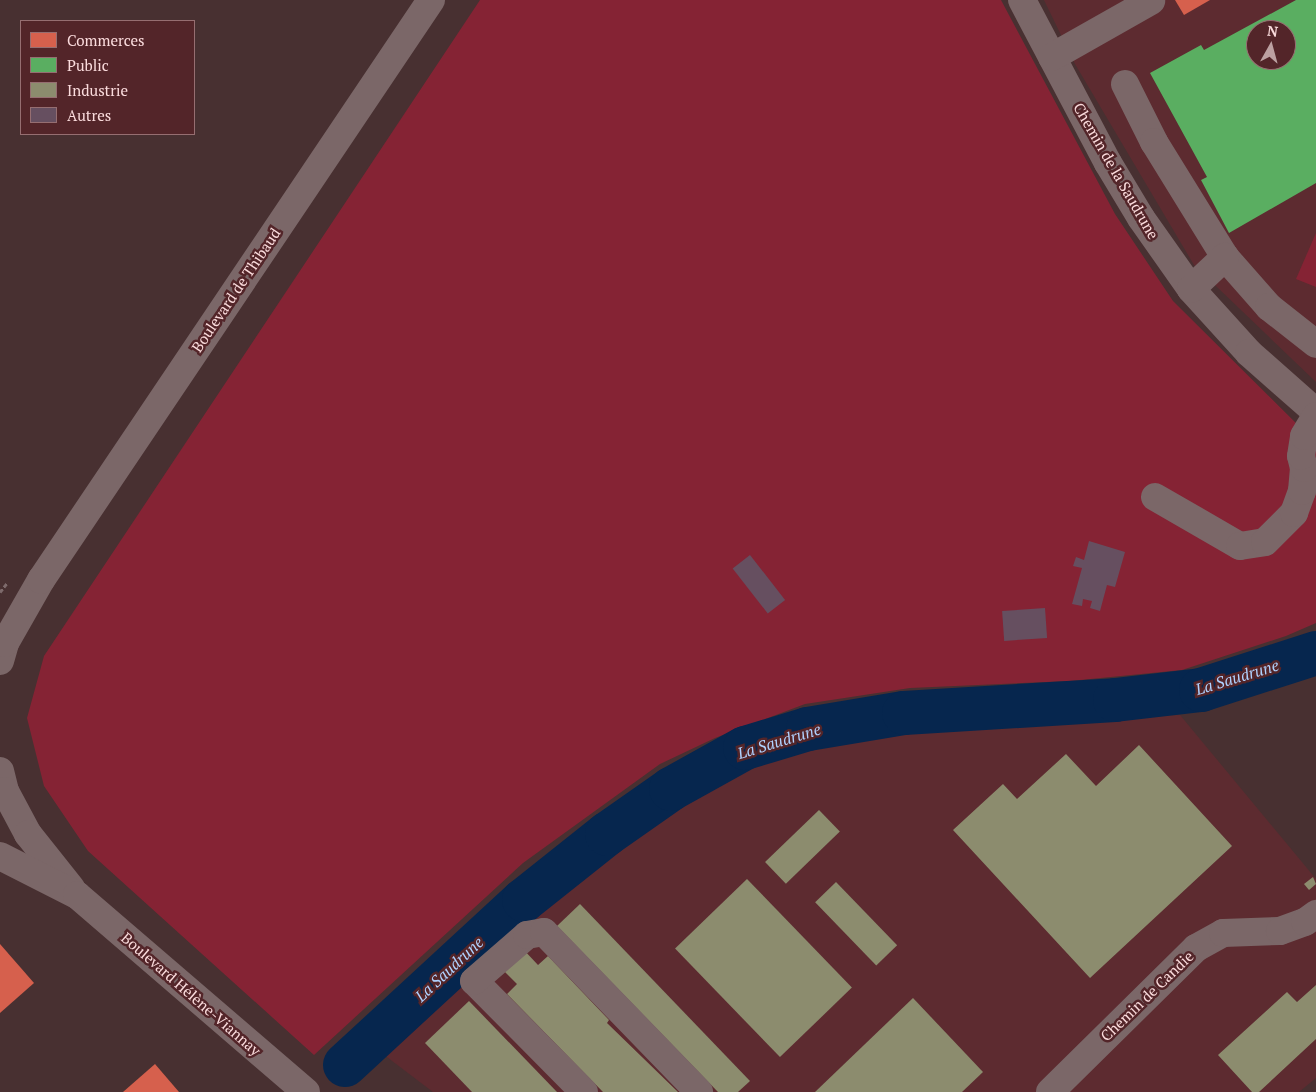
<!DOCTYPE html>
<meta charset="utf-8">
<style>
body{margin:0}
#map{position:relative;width:1316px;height:1092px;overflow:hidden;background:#483031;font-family:"PT Serif",serif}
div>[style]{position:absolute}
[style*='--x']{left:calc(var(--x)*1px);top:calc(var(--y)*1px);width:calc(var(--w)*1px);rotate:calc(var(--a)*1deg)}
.built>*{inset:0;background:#5d2b30}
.green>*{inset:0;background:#852334}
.shops>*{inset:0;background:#d6604d}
.public>*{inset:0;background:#5aae61}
.industry>*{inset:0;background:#8c8c6e;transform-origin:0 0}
.river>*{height:44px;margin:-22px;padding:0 22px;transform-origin:22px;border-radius:22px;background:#06264e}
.building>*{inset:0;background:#664f60;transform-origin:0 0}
.path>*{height:3px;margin-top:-1.5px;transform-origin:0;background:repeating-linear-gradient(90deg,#7d6a6b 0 4px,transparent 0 6.5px)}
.minor>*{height:28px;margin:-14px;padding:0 14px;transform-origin:14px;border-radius:14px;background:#7b6768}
span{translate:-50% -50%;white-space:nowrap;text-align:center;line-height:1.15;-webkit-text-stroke:5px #532529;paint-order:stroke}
.street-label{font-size:15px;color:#fbdcdd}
.water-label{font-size:16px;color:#b0d2ff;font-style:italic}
.legend{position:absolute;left:20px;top:20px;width:175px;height:115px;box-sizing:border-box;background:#532529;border:1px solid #966e71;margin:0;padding:6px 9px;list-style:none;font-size:15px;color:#fbdcdd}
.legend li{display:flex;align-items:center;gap:10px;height:25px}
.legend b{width:25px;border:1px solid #966e71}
.north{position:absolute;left:1246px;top:20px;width:50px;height:50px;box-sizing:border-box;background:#532529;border:1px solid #966e71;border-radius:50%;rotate:7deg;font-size:14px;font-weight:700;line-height:20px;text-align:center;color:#fbdcdd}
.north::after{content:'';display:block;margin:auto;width:18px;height:22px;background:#bca0a1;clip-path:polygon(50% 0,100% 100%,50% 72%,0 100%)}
</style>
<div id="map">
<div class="built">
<div style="clip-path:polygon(evenodd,1044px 0,1316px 0,1316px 382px,1194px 265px,1075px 64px,1044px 0,1256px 30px,1286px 30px,1286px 60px,1256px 60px,1256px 30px)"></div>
<div style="clip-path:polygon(1180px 715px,1316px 879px,1316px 1078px,1299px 1092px,433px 1092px,379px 1051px,540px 900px,686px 791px,762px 755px,878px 726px)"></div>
</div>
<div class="green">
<div style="clip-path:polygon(480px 0,1001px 0,1115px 214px,1173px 301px,1316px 443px,1316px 623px,1286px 636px,1182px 670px,1070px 681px,910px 688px,805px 704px,715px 738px,660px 764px,523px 863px,314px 1055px,88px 851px,44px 786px,27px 718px,44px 656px)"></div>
<div style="clip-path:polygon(1316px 233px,1316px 287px,1296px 279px)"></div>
</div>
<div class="shops">
<div style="clip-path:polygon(1175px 0,1210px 0,1184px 15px)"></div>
<div style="clip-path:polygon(0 944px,34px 983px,0 1013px)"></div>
<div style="clip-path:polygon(155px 1064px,179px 1092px,123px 1092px)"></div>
</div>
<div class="public">
<div style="clip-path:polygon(evenodd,1296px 0,1316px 0,1316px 183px,1229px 233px,1201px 180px,1207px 177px,1150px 73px,1201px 45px,1204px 50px,1296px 0,1256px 30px,1286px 30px,1286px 60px,1256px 60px,1256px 30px)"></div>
</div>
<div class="industry">
<div style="clip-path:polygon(1139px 745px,1232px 846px,1090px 978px,953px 830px,1003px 784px,1017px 799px,1066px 754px,1096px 786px)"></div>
<div style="left:819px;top:810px;width:30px;height:75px;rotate:46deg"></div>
<div style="clip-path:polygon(1313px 877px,1316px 884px,1309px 890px,1304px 884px)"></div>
<div style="left:747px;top:879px;width:151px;height:100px;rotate:46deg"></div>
<div style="left:836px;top:882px;width:88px;height:29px;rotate:46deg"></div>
<div style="clip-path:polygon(580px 904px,750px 1081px,738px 1092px,718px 1092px,557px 926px)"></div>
<div style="clip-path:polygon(522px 948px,538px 965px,548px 956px,609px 1020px,607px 1023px,678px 1092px,603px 1092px,507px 994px,517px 984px,500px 967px)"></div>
<div style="clip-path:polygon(1316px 985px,1316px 1039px,1259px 1092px,1252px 1092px,1218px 1055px,1287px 992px,1297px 1002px)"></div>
<div style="clip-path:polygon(913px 998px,983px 1072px,962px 1092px,815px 1092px)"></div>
<div style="clip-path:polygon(469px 1001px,557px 1092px,472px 1092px,425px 1043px)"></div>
</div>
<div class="river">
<div style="--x:345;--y:1065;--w:243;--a:-42.7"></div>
<div style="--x:524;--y:900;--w:106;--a:-38.5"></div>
<div style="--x:607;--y:834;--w:78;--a:-35.1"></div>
<div style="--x:671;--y:789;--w:85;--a:-29"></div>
<div style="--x:745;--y:748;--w:66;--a:-16.8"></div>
<div style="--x:808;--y:729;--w:97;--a:-9.5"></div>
<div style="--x:904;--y:713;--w:211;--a:-3.5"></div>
<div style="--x:1115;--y:700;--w:87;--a:-6.6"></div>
<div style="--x:1201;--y:690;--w:121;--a:-17.8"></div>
</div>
<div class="building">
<div style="clip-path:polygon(1089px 541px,1125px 552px,1115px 587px,1107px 585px,1100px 611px,1090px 608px,1092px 601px,1083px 599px,1082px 606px,1072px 604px,1082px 568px,1073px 566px,1076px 557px,1084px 560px)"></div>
<div style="left:750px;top:555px;width:57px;height:22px;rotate:52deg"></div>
<div style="left:1045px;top:608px;width:30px;height:43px;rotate:86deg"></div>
</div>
<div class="path">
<div style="--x:0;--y:592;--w:11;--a:-52"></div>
</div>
<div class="minor">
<div style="--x:1022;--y:0;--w:184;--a:62.2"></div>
<div style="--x:1108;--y:163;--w:64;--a:59"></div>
<div style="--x:1141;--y:218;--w:87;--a:54.8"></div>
<div style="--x:1191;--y:289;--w:86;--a:47.8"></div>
<div style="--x:1249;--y:353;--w:89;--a:41.4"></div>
<div style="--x:1052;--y:57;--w:114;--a:-29.5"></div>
<div style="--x:1125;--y:84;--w:65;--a:63.4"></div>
<div style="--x:1154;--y:142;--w:135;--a:58.3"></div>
<div style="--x:1225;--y:257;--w:67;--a:48.7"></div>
<div style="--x:1269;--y:307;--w:60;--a:38.2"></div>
<div style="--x:1191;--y:289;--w:47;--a:-43.3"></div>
<div style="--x:1155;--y:497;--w:98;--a:30"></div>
<div style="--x:1240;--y:546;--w:25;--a:-9"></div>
<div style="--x:1265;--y:542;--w:41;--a:-45"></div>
<div style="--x:1294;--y:513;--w:23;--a:-70"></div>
<div style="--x:1302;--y:491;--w:23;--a:-85"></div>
<div style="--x:1304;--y:468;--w:12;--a:-104"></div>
<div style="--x:1301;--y:456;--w:20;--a:-81"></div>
<div style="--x:1304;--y:436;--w:23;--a:-59"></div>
<div style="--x:0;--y:661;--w:19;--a:-74"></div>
<div style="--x:5;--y:643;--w:73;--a:-60.3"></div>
<div style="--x:41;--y:580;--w:699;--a:-56.08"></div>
<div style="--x:0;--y:771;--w:21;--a:76"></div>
<div style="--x:5;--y:791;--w:49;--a:61.9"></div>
<div style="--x:28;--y:834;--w:69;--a:51.5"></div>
<div style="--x:0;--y:856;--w:86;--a:26.9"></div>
<div style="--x:77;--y:895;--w:302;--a:40.7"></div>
<div style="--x:584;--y:1092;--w:156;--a:-134.7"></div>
<div style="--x:474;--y:981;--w:70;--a:-41"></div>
<div style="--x:527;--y:935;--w:17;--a:-10"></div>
<div style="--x:544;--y:932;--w:223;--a:45.9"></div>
<div style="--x:1050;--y:1092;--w:205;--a:-44.6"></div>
<div style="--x:1196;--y:948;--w:31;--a:-29"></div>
<div style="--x:1223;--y:933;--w:57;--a:-2"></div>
<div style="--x:1280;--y:931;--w:27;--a:-20"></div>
<div style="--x:1305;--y:922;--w:14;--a:-36"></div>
</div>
<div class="street-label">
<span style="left:1116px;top:171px;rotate:60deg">Chemin de la Saudrune</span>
<span style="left:236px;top:290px;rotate:-56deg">Boulevard de Thibaud</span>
<span style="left:191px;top:994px;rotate:41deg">Boulevard Hélène-Viannay</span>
<span style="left:1147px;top:996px;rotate:-44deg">Chemin de Candie</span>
</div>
<div class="water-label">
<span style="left:1237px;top:677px;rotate:-17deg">La Saudrune</span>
<span style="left:779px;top:741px;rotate:-17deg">La Saudrune</span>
<span style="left:449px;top:969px;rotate:-43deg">La Saudrune</span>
</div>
<ul class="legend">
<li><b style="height:14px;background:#d6604d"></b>Commerces</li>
<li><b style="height:14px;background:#5aae61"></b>Public</li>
<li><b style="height:14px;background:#8c8c6e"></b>Industrie</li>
<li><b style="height:14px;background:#664f60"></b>Autres</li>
</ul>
<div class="north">N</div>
</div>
